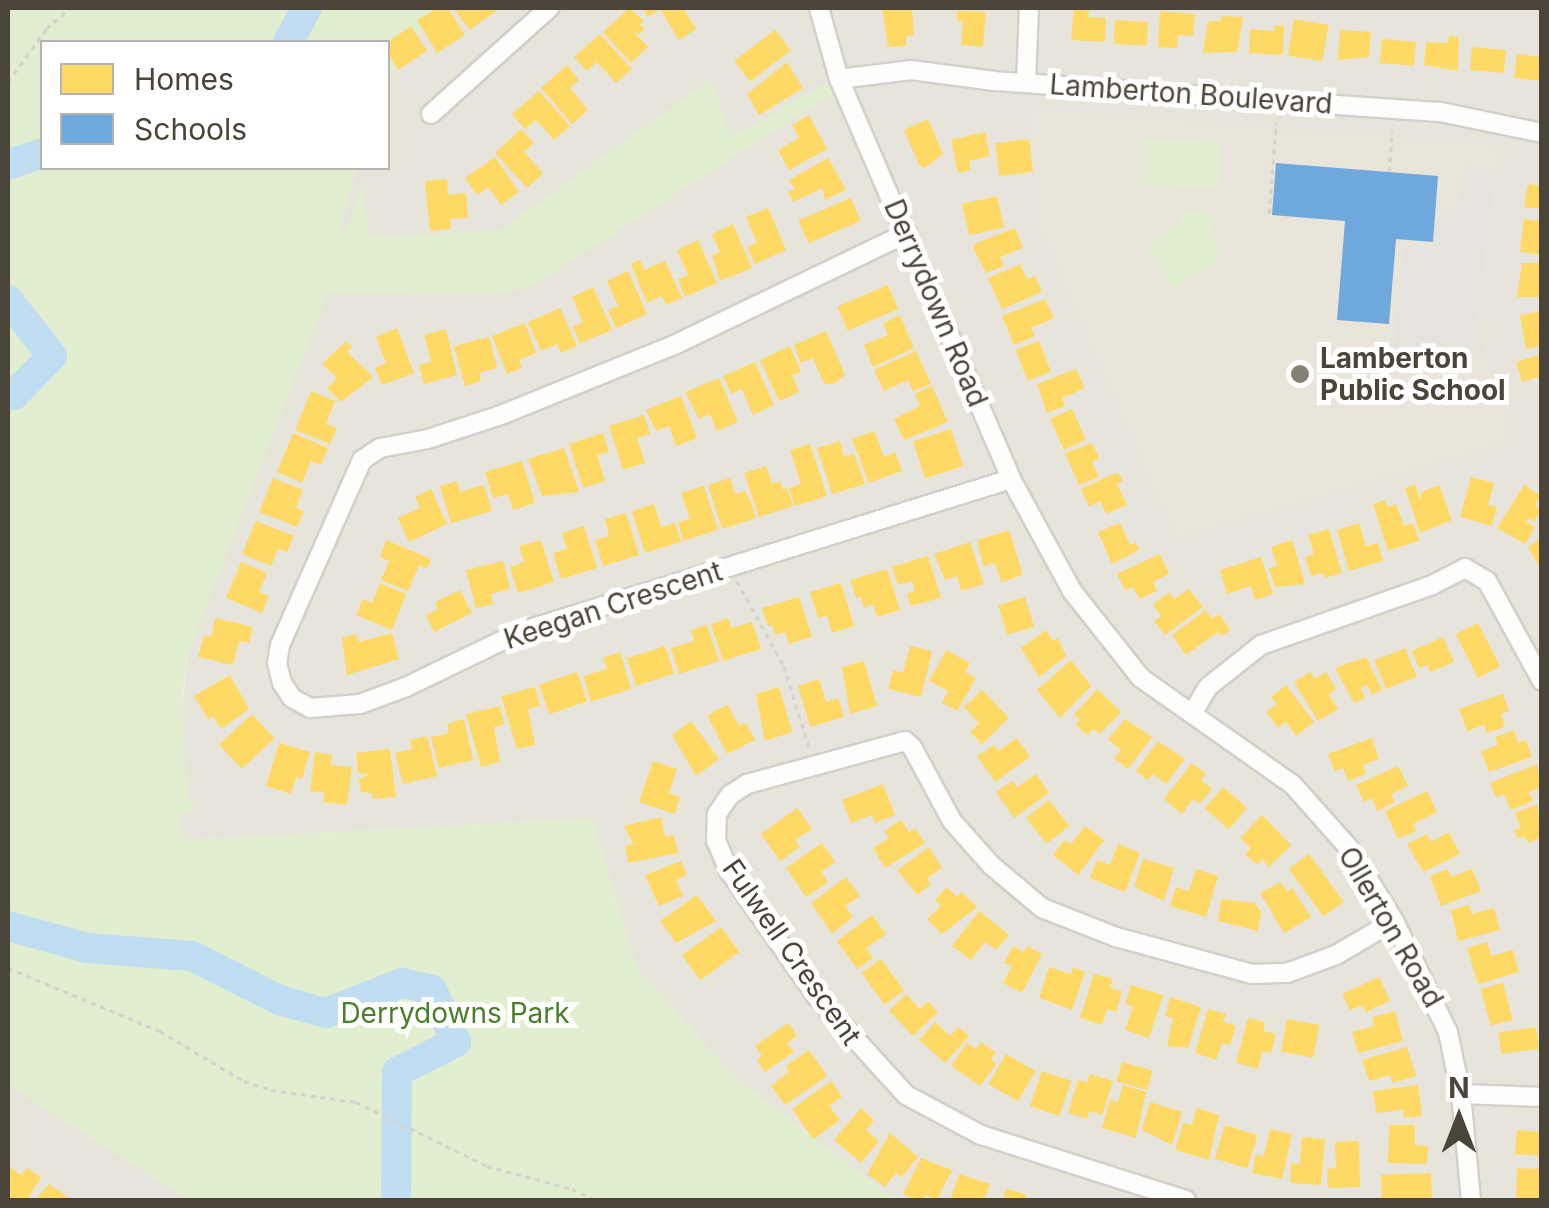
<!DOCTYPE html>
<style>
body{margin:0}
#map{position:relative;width:1549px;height:1208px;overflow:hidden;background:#f4f2ee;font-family:Inter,sans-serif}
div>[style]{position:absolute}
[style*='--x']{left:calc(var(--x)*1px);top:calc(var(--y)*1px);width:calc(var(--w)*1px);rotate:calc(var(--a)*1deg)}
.residential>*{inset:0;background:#e7e4dc}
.education>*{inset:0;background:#eae5da}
.green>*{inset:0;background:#e1eecf;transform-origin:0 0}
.parking>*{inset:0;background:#e6e3df}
.homes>*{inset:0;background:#ffd966;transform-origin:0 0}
.schools>*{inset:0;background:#6fa8dc}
.river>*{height:30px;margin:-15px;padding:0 15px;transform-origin:15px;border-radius:15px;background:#c0ddf1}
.path>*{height:2.5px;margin-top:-1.25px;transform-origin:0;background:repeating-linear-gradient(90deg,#d3d2cc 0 5px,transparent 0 10px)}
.roads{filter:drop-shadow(2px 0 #d2d0cb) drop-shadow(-2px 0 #d2d0cb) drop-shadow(0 2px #d2d0cb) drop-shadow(0 -2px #d2d0cb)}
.street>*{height:18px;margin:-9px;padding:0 9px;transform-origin:9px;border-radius:9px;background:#fdfdfc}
.dots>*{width:28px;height:28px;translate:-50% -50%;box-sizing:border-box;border:5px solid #fff;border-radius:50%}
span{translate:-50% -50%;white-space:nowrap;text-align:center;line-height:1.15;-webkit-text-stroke:10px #fff;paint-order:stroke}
.street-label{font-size:28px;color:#4b4439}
.poi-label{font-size:28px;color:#4b4439;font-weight:700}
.left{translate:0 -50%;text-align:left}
.park-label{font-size:28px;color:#4a7f2a}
.frame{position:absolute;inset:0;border:10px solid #4b4439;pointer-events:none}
.legend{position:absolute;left:40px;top:40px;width:350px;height:130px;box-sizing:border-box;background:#fff;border:2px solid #b7b4b0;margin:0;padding:12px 18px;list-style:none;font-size:30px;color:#4b4439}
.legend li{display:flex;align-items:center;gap:20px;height:50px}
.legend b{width:50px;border:2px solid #b7b4b0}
.north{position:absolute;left:1409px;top:1068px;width:100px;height:100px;-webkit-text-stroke:8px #fff;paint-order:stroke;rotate:0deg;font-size:28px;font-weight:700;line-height:40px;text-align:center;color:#4b4439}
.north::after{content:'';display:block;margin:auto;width:35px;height:45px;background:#4b4439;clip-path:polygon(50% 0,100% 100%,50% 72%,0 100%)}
</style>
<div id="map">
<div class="residential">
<div style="clip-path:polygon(435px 8px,1541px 8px,1541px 1200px,895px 1200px,735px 1077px,637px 968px,592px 818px,183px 840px,174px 780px,189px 644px,340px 231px,356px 168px,388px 168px,388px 78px)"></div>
<div style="clip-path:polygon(8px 1085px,190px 1200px,8px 1200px)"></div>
</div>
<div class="education">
<div style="clip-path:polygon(1032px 109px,1503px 146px,1483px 306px,1512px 441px,1175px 539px,1033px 214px)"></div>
</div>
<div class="green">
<div style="clip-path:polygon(8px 8px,435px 8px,388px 78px,388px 42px,42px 42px,42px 168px,356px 168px,340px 231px,346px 231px,364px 181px,368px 234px,380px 237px,501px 230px,708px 81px,712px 80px,731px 138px,831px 79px,835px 92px,531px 287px,490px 295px,328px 294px,187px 656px,182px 699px,188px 798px,198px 808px,179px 815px,184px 840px,592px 818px,637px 968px,735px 1077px,895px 1200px,190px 1200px,8px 1085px)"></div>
<div style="left:1144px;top:139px;width:76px;height:47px;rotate:2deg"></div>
<div style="clip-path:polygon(1207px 210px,1220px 258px,1174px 289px,1147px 249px,1181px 222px,1182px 212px)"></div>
</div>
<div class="parking">
<div style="clip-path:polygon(1465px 166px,1496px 172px,1477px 314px,1485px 355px,1444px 370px,1392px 366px,1404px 248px,1432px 250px,1437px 217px,1460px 205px)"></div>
</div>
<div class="homes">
<div style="clip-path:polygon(438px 8px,448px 8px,465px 35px,437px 53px,417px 20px)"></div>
<div style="clip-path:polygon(453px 8px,493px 8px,496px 11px,470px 30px)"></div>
<div style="clip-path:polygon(629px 8px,644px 21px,640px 24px,645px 29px,639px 34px,633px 31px,648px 47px,631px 63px,603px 32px)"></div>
<div style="clip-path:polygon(642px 8px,683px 8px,696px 29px,679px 40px,660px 9px,648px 17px)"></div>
<div style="clip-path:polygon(882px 8px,912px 8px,914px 35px,906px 36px,906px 46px,888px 47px)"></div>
<div style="clip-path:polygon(1074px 8px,1089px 8px,1088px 17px,1106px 18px,1105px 42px,1071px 40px)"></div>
<div style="clip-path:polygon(957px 11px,986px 12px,983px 47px,961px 45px,963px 21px,957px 21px)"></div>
<div style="clip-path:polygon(1160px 11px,1195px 14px,1193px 36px,1178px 35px,1177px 48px,1158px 47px)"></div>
<div style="clip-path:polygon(1221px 16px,1243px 17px,1237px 52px,1203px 53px,1208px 21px,1221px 21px)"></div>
<div style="left:1294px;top:19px;width:35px;height:37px;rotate:10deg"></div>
<div style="left:1115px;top:20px;width:33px;height:24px;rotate:3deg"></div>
<div style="clip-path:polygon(1275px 25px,1284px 26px,1283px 55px,1249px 53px,1250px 29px,1274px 31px)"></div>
<div style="clip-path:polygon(411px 26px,427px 51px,398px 70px,388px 53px,388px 42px)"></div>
<div style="left:775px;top:30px;width:26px;height:51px;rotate:53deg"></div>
<div style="clip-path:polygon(1340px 30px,1371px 32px,1369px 57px,1338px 60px)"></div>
<div style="clip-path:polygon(600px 34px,632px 69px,616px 83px,597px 62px,587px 71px,574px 57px)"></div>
<div style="clip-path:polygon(1449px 36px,1459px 37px,1458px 71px,1424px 65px,1426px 42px,1448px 43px)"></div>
<div style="left:1382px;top:39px;width:34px;height:24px;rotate:5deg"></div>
<div style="left:1472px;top:47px;width:34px;height:23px;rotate:5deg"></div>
<div style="left:1517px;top:54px;width:25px;height:24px;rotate:7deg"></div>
<div style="clip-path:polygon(787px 62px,803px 88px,759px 115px,747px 94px)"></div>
<div style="clip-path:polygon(567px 65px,579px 80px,570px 88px,588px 110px,572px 124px,541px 88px)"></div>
<div style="clip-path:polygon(539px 91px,570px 126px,554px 140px,536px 120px,525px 129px,512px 114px)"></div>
<div style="clip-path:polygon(809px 115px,827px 149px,789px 170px,778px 150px,799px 138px,792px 125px)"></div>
<div style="clip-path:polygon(928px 119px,943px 154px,925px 168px,919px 165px,904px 130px)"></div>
<div style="clip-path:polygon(521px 129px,534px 143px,524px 152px,543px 173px,527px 188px,495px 153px)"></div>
<div style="clip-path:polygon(985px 132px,990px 156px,969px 161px,971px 170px,958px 173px,951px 140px)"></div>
<div style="left:1029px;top:139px;width:33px;height:34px;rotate:83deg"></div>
<div style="clip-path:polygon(495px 157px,519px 192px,501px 205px,488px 187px,477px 195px,465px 178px)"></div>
<div style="clip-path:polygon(828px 158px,846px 190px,825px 200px,822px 188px,793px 202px,788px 192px,795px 189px,789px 180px)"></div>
<div style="clip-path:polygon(447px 179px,448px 195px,466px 193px,468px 218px,450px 219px,451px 229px,430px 231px,425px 181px)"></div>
<div style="clip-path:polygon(1528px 184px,1542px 186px,1542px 209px,1524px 207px)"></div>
<div style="left:997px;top:196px;width:32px;height:36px;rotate:77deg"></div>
<div style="left:851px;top:198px;width:25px;height:57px;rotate:67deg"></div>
<div style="clip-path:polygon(768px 208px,786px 250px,755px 264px,747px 247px,757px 243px,746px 217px)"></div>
<div style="clip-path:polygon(1524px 219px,1542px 221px,1542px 255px,1520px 252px)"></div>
<div style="clip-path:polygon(733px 224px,752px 268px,720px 281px,712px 255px,720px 252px,712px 234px)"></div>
<div style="clip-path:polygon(1015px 228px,1023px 248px,1000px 257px,1004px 266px,986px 273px,973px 248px,976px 243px)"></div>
<div style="clip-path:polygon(698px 240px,717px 283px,685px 297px,678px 279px,688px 275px,677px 250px)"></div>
<div style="clip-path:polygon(640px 260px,644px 270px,665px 261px,682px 298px,666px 305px,662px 296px,647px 303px,631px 264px)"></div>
<div style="clip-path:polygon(1522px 263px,1542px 263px,1542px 297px,1517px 297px)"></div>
<div style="clip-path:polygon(1020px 264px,1027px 279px,1035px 276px,1042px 292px,1002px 309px,988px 278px)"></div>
<div style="clip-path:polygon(628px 271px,647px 314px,616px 328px,608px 310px,618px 306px,607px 281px)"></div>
<div style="left:888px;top:285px;width:26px;height:55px;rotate:67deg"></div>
<div style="clip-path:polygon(593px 287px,612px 330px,580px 343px,573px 327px,583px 322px,572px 297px)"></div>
<div style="clip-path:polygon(1045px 299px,1054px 318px,1031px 328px,1035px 336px,1014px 345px,1002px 316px)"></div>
<div style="clip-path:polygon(560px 308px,577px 346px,561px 353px,557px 344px,541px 351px,528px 322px)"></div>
<div style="clip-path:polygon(1542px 311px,1542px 346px,1526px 349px,1520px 315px)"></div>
<div style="clip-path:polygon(900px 315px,914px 348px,873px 367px,864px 345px,888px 335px,883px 323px)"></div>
<div style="clip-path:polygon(525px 323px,536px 353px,519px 360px,522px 368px,507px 374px,492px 336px)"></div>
<div style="clip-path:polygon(397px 328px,414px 373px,382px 385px,375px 368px,386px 363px,376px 337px)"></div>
<div style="clip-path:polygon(446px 329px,457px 375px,424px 384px,419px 365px,431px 362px,424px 335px)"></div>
<div style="clip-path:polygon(826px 331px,845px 375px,833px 384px,824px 384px,813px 358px,801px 363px,794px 345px)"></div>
<div style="clip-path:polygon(489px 337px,497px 368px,479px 373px,481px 381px,465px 386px,454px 346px)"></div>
<div style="clip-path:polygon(346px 341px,352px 347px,347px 352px,373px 377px,341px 402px,327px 388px,337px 378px,322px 364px)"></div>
<div style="left:1039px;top:341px;width:33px;height:25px;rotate:69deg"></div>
<div style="clip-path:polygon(790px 346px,801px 372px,792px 375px,799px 392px,779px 401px,760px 360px)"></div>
<div style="clip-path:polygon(916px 351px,931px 384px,913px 391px,908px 380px,884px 391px,874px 370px)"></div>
<div style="clip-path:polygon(1542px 354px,1542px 384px,1538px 377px,1522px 382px,1516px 362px)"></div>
<div style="clip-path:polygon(755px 362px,774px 405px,753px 415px,742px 389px,731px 394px,723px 376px)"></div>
<div style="clip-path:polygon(1076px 369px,1085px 388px,1062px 398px,1065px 406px,1047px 413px,1037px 384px)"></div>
<div style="clip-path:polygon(719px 378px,738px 422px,717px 431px,710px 414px,699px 419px,685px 392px)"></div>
<div style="clip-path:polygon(932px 386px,948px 422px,904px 440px,894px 419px,920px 406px,915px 394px)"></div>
<div style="clip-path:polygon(311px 391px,335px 401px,326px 424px,337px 428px,330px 444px,295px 430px)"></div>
<div style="clip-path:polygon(681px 396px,697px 438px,676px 446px,669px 426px,656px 431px,646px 410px)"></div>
<div style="left:1072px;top:409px;width:34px;height:24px;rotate:66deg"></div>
<div style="clip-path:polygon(644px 415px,650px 434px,637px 438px,645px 463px,623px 470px,609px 426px)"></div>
<div style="left:951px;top:429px;width:39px;height:40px;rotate:72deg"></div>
<div style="clip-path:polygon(874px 431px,884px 457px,895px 452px,902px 471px,869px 483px,852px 439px)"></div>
<div style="clip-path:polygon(293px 433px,328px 448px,321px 465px,311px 461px,302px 483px,277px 472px)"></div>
<div style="clip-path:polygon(603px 433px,609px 452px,597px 455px,605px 481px,583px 488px,569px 444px)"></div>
<div style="clip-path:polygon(840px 441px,844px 457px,854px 454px,865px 484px,832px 494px,817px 448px)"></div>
<div style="clip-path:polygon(1092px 443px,1099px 458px,1092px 462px,1099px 477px,1079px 485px,1065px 453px)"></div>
<div style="clip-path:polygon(810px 444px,827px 496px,795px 506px,789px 488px,801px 484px,790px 450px)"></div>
<div style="clip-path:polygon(564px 448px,579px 492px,542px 496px,528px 459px)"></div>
<div style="clip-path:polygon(522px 461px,535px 503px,513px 510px,508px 494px,493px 498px,485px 472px)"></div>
<div style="clip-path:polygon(766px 466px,772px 484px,780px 481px,783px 490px,787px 488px,793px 506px,759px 517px,744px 473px)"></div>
<div style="clip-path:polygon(1113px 474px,1118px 473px,1123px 481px,1117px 484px,1127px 505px,1106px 514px,1100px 501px,1089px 507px,1081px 489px)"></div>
<div style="clip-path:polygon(1471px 477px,1494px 483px,1488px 505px,1497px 507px,1492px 526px,1460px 517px)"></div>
<div style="clip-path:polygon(273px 478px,303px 490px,296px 508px,304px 511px,297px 527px,259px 512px)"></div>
<div style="clip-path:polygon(730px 478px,735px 494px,745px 491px,750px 500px,756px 518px,722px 529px,708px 485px)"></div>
<div style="clip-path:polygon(457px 481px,460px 492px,484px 485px,492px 511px,451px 523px,440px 486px)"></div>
<div style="clip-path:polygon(1415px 484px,1420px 500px,1421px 492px,1439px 485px,1452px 520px,1420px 533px,1405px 488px)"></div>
<div style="clip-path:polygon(1524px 485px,1540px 495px,1536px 506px,1541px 509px,1534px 522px,1529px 518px,1526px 522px,1535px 527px,1525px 544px,1497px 528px)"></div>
<div style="clip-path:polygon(704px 486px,718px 530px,683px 541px,678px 522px,690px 519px,681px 493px)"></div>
<div style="clip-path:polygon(431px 489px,447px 524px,409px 542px,398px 518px,420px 508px,415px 497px)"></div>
<div style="clip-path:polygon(1385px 500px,1388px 507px,1396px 504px,1404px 526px,1413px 523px,1419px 541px,1388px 551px,1373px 504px)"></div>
<div style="clip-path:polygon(654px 504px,661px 527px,675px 523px,681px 542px,645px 553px,632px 511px)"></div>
<div style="clip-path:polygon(626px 513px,639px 555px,603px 566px,595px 540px,609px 536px,605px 519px)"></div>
<div style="clip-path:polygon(256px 521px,294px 536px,287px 552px,278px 549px,271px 566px,242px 554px)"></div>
<div style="clip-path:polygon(1120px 523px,1130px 545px,1136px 543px,1139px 550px,1112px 564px,1098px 532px)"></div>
<div style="clip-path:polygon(1359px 523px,1366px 546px,1378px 543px,1383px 561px,1349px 571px,1337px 530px)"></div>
<div style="clip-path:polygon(584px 526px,597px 568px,561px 579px,553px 553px,567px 549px,562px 533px)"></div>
<div style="clip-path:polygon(1329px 529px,1342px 573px,1325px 578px,1323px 573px,1311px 576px,1305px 557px,1314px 554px,1308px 535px)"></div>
<div style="clip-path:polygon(1009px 530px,1023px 575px,1001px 582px,995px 563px,983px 566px,977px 540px)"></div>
<div style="clip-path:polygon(1542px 537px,1542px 572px,1528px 547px)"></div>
<div style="clip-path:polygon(386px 540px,431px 559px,427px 569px,419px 565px,408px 591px,381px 580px,389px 561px,380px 557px)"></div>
<div style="clip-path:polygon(541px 540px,554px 582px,518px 593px,510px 567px,524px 562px,519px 546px)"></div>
<div style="clip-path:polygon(1292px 540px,1305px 584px,1275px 587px,1269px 568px,1277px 566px,1271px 547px)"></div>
<div style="clip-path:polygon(970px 542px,984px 584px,961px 591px,957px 576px,945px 580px,934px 554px)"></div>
<div style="clip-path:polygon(1160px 554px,1169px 574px,1153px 582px,1157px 591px,1139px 599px,1133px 587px,1125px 590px,1117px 574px)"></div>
<div style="clip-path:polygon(928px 556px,941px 598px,910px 606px,907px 594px,915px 591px,912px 581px,898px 585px,892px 567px)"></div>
<div style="clip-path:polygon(1261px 557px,1273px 594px,1255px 600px,1251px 586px,1227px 594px,1220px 570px)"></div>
<div style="clip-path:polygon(503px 561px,510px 589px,491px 594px,493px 604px,476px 608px,466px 570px)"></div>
<div style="clip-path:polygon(241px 562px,267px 573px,259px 592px,269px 596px,262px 613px,226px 598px)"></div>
<div style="clip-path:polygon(887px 569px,900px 610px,877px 617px,873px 604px,864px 608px,861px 597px,856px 598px,850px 580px)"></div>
<div style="clip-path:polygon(380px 583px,406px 594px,392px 630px,356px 615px,363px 599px,372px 603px)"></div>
<div style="clip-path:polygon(841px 583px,854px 626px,832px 633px,827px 616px,818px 618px,810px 592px)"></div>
<div style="clip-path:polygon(1189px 589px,1203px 607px,1165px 635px,1154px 621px,1161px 616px,1153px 605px,1169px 592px,1174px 599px)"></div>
<div style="clip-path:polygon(460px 590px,472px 613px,434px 632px,426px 615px,438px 609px,435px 602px)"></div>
<div style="clip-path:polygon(799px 597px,812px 637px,789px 644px,785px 632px,775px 635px,772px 625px,768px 626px,762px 608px)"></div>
<div style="left:1025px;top:597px;width:31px;height:28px;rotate:73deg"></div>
<div style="clip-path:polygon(1206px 610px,1212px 619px,1219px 614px,1230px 630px,1222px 636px,1218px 632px,1186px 655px,1172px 635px)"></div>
<div style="clip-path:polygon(215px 618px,253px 627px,249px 643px,239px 641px,233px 665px,198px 657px,204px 635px,211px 637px)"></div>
<div style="clip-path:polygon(728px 618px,731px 628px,752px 622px,761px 649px,723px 661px,711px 624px)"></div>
<div style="left:1478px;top:623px;width:49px;height:25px;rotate:63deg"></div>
<div style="clip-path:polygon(707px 625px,719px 661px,679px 674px,671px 648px,694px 641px,691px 630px)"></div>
<div style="clip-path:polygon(1046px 630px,1053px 641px,1058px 638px,1066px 656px,1039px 677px,1021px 648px)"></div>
<div style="clip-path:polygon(392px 633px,399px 659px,347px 675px,342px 638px,356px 634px,359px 642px)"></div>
<div style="clip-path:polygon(1443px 637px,1454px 662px,1430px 672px,1427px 665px,1419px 668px,1412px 651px)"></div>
<div style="left:665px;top:646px;width:29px;height:40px;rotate:72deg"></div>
<div style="clip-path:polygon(910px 646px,932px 651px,921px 697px,888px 689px,893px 670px,903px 673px)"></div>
<div style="left:1405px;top:648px;width:31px;height:33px;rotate:68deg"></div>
<div style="clip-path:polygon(946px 650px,970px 663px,965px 672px,976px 678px,957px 711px,942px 703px,948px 691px,929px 681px)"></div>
<div style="clip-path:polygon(620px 652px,631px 689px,591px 702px,583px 676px,607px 669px,603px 658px)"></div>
<div style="clip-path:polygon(1366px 657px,1382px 690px,1372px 695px,1367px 685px,1361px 688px,1365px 698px,1354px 703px,1335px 668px)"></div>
<div style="clip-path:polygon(1071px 660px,1091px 686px,1060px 718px,1037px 690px)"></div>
<div style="clip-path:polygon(864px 661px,877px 706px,850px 714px,842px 667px)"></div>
<div style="left:577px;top:672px;width:31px;height:40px;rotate:71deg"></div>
<div style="clip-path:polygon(1310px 672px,1315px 679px,1326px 672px,1336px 689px,1329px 694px,1338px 709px,1318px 721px,1294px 682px)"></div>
<div style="clip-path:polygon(230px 675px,249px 709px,221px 729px,213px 716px,208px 719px,194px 696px)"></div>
<div style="clip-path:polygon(819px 679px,826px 702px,838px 698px,844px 717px,810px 727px,798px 686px)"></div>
<div style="clip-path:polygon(1286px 685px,1314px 722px,1296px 736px,1286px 722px,1278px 728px,1266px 712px,1277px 704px,1271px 697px)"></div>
<div style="clip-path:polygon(535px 687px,540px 706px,528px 709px,535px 745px,517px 749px,501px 696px)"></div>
<div style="clip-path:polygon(779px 687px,792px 732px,765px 741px,756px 694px)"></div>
<div style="clip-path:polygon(1097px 689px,1121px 712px,1100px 734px,1094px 729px,1087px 735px,1076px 725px,1080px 720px,1074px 715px)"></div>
<div style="clip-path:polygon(982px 690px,1009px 718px,982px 744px,970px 732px,979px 723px,964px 707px)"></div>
<div style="clip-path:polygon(1503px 694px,1509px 711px,1501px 714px,1505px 727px,1487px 733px,1484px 725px,1467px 731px,1459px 709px)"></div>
<div style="clip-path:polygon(728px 705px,739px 726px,746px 723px,755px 740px,727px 754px,707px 715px)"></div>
<div style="clip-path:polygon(500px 706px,504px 724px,494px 727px,500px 762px,481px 767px,466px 714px)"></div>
<div style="left:252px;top:714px;width:33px;height:45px;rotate:47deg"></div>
<div style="clip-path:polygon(464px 719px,473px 760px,439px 768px,431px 737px,449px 733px,447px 724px)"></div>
<div style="clip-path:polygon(1125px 719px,1152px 737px,1128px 769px,1114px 758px,1121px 750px,1108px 739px)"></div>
<div style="clip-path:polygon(691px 721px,719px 759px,696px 776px,672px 735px)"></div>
<div style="clip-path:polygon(1514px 730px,1518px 743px,1526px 740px,1532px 757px,1489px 772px,1481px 751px,1498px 745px,1495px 737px)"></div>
<div style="clip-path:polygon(427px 736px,437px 776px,403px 784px,395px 753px,412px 749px,410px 740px)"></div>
<div style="clip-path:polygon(1017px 738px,1030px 757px,995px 782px,977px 756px,994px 745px,998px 751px)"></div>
<div style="clip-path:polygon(1372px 738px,1379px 759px,1363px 765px,1366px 774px,1348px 781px,1343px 768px,1335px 771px,1328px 754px)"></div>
<div style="clip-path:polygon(1158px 741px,1185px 759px,1166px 784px,1153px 774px,1148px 780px,1136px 771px)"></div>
<div style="clip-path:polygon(279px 743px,310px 752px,302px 779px,296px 777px,291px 794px,266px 786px)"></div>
<div style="clip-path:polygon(390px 749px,396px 797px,373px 799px,372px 793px,361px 792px,359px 779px,370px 774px,358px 773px,356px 753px)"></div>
<div style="clip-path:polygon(315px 752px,332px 755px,331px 765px,352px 767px,347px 805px,323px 802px,325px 793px,310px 791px)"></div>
<div style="clip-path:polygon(653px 761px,677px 769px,669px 793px,680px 797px,675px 814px,639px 802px)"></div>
<div style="clip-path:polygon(1192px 763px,1206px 774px,1201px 780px,1212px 789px,1200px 804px,1193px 799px,1182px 814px,1164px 799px)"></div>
<div style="clip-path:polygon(1537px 764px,1542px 787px,1529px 792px,1533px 801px,1511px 810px,1504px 794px,1496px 797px,1490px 783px)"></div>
<div style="clip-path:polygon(1398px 766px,1408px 786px,1391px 794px,1395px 802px,1377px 811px,1372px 798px,1364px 802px,1356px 785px)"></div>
<div style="clip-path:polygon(1036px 774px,1049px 793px,1014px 818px,996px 792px,1012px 781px,1017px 787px)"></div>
<div style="clip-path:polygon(883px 784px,895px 815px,875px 823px,872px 815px,851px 823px,842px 800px)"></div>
<div style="left:1223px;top:787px;width:32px;height:28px;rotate:41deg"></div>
<div style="clip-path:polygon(1427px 791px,1437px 812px,1413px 824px,1416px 831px,1398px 839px,1385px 811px)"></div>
<div style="left:1049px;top:800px;width:33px;height:29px;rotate:52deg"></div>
<div style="clip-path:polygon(1537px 804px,1542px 837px,1528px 843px,1525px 836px,1518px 839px,1514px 830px,1521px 828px,1515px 813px)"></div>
<div style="clip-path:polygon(797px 808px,812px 829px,795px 840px,800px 847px,780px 861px,761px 834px)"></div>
<div style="clip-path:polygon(1262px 815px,1291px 845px,1269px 867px,1262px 859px,1257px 865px,1245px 854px,1251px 848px,1240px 838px)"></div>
<div style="clip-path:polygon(661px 817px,665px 837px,674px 835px,678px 853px,628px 863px,625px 846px,633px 844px,624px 826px)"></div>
<div style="clip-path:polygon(901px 820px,909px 832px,915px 828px,925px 843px,885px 868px,873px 848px,889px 838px,884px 831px)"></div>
<div style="clip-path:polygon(1085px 826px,1104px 840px,1078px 875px,1053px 855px,1064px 840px,1071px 844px)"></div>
<div style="clip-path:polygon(1449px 832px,1460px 854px,1423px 872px,1407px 844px,1427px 834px,1431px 842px)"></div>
<div style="clip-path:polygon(822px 843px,835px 862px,821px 872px,828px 882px,806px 897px,786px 868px)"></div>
<div style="clip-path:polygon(1118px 844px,1140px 853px,1125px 892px,1090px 878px,1097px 860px,1110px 865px)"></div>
<div style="clip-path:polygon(929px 847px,942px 868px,927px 878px,931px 885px,917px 895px,897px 870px)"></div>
<div style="left:1309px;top:854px;width:59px;height:25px;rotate:54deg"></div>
<div style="clip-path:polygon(1143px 859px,1174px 868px,1164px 901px,1134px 887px)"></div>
<div style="clip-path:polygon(681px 861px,687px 875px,676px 880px,683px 896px,659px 906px,645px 875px)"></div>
<div style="clip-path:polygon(1196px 869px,1218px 876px,1206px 917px,1170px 906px,1176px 887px,1189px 891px)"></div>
<div style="clip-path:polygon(1448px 869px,1451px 877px,1472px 869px,1481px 891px,1441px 906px,1430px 876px)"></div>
<div style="clip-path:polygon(846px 877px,860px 896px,845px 906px,853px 917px,832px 934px,811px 903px)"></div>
<div style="clip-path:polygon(1281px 882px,1287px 892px,1292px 888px,1311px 917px,1284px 933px,1260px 893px)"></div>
<div style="clip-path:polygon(947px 887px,957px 897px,961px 892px,977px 907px,942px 934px,927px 919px,941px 906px,935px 900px)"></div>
<div style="clip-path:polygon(697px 895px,716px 921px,676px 943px,660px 921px)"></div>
<div style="clip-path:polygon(1221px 899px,1255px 903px,1261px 912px,1258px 931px,1218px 921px)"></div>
<div style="clip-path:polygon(1469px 905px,1472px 914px,1494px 908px,1500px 930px,1458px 941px,1451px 910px)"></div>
<div style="clip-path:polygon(979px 911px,1009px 935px,996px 950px,985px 942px,971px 960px,952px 946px)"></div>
<div style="clip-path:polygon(872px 915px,886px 934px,866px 948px,873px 958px,857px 969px,837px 941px)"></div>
<div style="left:721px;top:927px;width:31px;height:48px;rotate:54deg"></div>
<div style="clip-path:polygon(1487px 942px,1491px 956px,1513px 950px,1519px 972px,1478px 984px,1467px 948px)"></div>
<div style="clip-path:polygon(1013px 946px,1024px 952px,1027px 946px,1042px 954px,1022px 993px,1003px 983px,1012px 966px,1004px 963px)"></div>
<div style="left:881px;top:959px;width:39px;height:24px;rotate:54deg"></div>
<div style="clip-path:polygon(1049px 967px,1071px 974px,1073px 967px,1085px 972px,1072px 1010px,1039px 998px)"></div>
<div style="clip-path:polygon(1094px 974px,1113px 979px,1110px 988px,1122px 991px,1116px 1012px,1107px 1009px,1102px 1025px,1080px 1018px)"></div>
<div style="clip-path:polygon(1379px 977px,1390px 1001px,1366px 1012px,1363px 1005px,1350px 1010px,1342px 994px)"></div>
<div style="left:1503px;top:983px;width:38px;height:23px;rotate:75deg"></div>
<div style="clip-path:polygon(1131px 985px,1163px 995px,1149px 1038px,1125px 1030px,1133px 1006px,1125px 1004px)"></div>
<div style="clip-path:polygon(906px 994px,920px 1009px,928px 1001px,938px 1012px,913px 1036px,889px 1011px)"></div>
<div style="clip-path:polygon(1170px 997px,1201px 1007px,1188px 1048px,1167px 1046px,1173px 1018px,1165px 1016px)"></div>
<div style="clip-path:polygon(1208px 1009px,1226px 1014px,1223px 1022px,1236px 1026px,1230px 1045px,1222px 1043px,1216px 1060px,1195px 1053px)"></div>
<div style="clip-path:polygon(1395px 1011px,1403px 1041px,1358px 1053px,1352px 1032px,1374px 1026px,1372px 1017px)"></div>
<div style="clip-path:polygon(1248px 1018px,1265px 1022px,1263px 1031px,1276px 1034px,1271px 1053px,1262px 1051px,1258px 1069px,1236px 1063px)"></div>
<div style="left:1287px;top:1019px;width:33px;height:33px;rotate:11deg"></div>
<div style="clip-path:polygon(935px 1022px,950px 1036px,958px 1027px,969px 1036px,945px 1063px,919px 1040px)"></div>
<div style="clip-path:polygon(788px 1023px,797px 1036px,787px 1043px,794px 1052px,765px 1072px,757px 1060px,762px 1056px,755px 1046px)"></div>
<div style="left:1536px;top:1027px;width:22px;height:38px;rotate:82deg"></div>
<div style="clip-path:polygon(981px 1042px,996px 1053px,991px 1060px,996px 1064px,980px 1086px,951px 1066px,967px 1043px,976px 1049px)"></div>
<div style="clip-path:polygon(1407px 1047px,1416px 1076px,1392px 1083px,1390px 1075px,1369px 1081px,1362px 1060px)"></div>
<div style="clip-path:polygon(809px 1050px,827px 1076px,785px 1105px,771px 1086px,789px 1072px,786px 1066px)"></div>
<div style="left:1006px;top:1054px;width:34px;height:35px;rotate:30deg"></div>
<div style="left:1122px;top:1062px;width:32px;height:20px;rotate:16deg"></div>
<div style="left:1042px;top:1071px;width:31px;height:37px;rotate:19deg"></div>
<div style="clip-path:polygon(1090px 1074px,1113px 1081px,1102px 1115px,1089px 1111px,1087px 1119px,1068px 1113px,1078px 1080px,1087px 1083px)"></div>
<div style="clip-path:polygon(831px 1081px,842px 1097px,829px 1106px,840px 1120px,813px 1139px,792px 1109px)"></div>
<div style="clip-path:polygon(1123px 1085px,1146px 1092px,1136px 1138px,1102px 1128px,1110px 1100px,1118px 1102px)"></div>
<div style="clip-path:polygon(1418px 1085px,1422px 1116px,1404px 1118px,1403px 1110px,1376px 1113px,1373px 1091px)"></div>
<div style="clip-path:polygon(1150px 1102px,1182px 1112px,1172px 1145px,1142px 1130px)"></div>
<div style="clip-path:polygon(861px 1108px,874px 1120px,866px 1130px,879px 1141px,861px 1163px,834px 1140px)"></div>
<div style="clip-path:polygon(1197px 1108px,1219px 1115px,1209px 1160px,1175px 1150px,1183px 1123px,1192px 1125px)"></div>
<div style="left:1225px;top:1125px;width:34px;height:35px;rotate:17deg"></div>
<div style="clip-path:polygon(1389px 1125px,1415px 1125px,1415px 1145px,1428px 1146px,1427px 1164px,1388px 1163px)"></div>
<div style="clip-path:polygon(1270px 1129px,1292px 1134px,1282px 1179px,1252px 1173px,1256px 1154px,1264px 1156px)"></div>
<div style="left:1517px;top:1130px;width:25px;height:24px;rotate:5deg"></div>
<div style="clip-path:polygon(890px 1133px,918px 1157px,902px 1177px,896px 1173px,885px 1187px,867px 1174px)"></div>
<div style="clip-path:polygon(1302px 1137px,1325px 1139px,1321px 1185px,1290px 1183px,1291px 1163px,1300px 1164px)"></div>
<div style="clip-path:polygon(1359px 1141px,1360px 1187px,1328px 1188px,1327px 1169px,1336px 1168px,1335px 1142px)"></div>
<div style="clip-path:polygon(921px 1158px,952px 1170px,937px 1200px,926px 1195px,923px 1200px,916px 1200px,903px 1194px)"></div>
<div style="clip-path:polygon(8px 1165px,21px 1175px,27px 1168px,41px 1177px,27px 1200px,8px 1200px)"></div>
<div style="left:1542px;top:1169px;width:31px;height:25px;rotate:92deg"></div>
<div style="left:1431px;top:1173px;width:25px;height:50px;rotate:88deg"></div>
<div style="clip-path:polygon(959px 1174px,990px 1184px,984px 1200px,950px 1200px)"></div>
<div style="clip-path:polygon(49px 1184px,72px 1200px,35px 1200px)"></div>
<div style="clip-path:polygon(1006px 1189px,1027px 1195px,1025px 1200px,1003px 1200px)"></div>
</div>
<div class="schools">
<div style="clip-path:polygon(1276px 163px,1438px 176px,1433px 242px,1396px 239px,1389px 324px,1337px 320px,1345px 221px,1272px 215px)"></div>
</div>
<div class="river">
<div style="--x:288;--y:42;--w:39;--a:-61"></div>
<div style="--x:8;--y:165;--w:36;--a:-19"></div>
<div style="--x:8;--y:300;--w:71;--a:51.8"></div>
<div style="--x:52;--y:356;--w:54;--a:134.3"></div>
<div style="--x:14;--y:395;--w:6;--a:-171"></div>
<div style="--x:8;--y:926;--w:82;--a:15.6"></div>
<div style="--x:87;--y:948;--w:105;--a:4.4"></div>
<div style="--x:192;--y:956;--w:97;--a:26.8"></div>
<div style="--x:279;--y:1000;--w:49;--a:15.5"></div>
<div style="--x:326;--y:1013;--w:82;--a:-21.5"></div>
<div style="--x:402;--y:983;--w:31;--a:13"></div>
<div style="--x:432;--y:990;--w:57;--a:65.2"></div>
<div style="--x:456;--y:1042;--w:66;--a:153"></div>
<div style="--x:397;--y:1072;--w:128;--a:90.4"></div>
</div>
<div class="path">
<div style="--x:8;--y:82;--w:65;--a:-54.4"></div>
<div style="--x:46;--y:29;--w:31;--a:-42"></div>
<div style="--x:1389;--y:172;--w:42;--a:-85.9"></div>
<div style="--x:1269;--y:214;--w:92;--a:-85.6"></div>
<div style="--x:737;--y:581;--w:97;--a:61.1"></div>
<div style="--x:784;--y:666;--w:85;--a:72.8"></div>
<div style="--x:8;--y:968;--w:165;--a:22.5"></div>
<div style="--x:160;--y:1031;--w:98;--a:30.8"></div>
<div style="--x:244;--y:1081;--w:28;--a:18"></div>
<div style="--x:271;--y:1090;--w:86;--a:8"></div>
<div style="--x:356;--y:1102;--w:146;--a:26"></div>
<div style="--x:487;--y:1166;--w:88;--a:15.1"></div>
<div style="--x:572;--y:1189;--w:26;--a:25"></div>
</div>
<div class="roads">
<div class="street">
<div style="--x:819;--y:8;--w:74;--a:74.3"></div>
<div style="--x:839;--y:79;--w:435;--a:66.7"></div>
<div style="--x:1011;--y:479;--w:128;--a:61.4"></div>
<div style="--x:1072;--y:591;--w:111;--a:51.6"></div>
<div style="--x:1141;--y:678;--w:184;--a:35.1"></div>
<div style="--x:1292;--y:784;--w:86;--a:48.3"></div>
<div style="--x:1349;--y:848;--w:86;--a:58.3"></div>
<div style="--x:1394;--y:921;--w:123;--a:64.1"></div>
<div style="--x:1448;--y:1032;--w:63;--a:78.2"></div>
<div style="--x:1461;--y:1094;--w:106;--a:84.6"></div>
<div style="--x:839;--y:79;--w:73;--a:-7.1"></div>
<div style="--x:911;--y:70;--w:84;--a:7.5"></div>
<div style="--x:994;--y:81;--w:447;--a:4"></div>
<div style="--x:1440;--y:112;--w:104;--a:11.6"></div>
<div style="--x:1026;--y:82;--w:74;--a:-87.7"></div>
<div style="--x:431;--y:114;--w:159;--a:-41.9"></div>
<div style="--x:907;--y:233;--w:259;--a:154.3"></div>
<div style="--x:674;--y:345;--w:187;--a:158"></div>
<div style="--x:501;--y:415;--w:77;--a:161.8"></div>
<div style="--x:428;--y:439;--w:49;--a:169.4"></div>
<div style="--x:380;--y:448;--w:22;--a:146"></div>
<div style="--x:362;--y:460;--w:202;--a:113.9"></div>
<div style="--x:280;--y:645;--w:18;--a:99"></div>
<div style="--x:277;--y:663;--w:21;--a:76"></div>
<div style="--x:282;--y:683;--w:18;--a:56"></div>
<div style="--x:292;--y:698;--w:21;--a:29"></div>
<div style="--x:310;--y:708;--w:50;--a:-4.6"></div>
<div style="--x:360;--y:704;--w:49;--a:-20.3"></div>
<div style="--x:406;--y:687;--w:127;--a:-25.8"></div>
<div style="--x:520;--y:632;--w:514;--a:-17.31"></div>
<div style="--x:1193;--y:712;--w:29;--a:-59"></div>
<div style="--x:1208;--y:687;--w:68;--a:-38.4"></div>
<div style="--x:1261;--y:645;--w:181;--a:-19.3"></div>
<div style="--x:1432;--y:585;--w:37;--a:-27"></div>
<div style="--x:1465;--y:568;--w:26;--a:31"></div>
<div style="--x:1487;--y:581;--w:114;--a:61.2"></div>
<div style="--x:1461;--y:1094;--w:81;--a:2.1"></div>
<div style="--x:1186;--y:1200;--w:215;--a:-162.4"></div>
<div style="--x:981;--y:1135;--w:85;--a:-151.9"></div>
<div style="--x:906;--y:1095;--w:132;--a:-132.2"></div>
<div style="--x:817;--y:997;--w:154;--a:-124.9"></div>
<div style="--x:729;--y:871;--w:33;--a:-113"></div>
<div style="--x:716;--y:841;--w:27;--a:-88"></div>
<div style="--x:717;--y:814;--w:23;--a:-56"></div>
<div style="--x:730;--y:795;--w:20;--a:-33"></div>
<div style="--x:747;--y:784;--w:164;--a:-15.2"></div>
<div style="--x:905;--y:741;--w:9;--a:41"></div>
<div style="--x:912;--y:747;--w:84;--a:61.6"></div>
<div style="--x:952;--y:821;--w:59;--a:48.4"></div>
<div style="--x:991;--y:865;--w:67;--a:40.1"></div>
<div style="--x:1042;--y:908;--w:79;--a:21.4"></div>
<div style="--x:1116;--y:937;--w:141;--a:15.2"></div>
<div style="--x:1252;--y:974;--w:35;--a:-2"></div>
<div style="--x:1287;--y:973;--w:52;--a:-20.2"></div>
<div style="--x:1336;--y:955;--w:67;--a:-30.4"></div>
</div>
</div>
<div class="dots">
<div style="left:1300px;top:374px;background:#868178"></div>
</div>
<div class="street-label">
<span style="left:1191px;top:94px;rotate:4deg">Lamberton Boulevard</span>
<span style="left:936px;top:303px;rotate:67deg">Derrydown Road</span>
<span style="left:613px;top:605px;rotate:-18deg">Keegan Crescent</span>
<span style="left:1391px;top:927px;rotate:60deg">Ollerton Road</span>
<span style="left:792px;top:952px;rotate:55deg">Fulwell Crescent</span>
</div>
<div class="poi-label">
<span class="left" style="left:1320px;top:374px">Lamberton<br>Public School</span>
</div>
<div class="park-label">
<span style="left:455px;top:1013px">Derrydowns Park</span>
</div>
<div class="frame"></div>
<ul class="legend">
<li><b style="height:28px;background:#ffd966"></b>Homes</li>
<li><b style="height:28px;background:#6fa8dc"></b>Schools</li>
</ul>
<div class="north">N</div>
</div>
